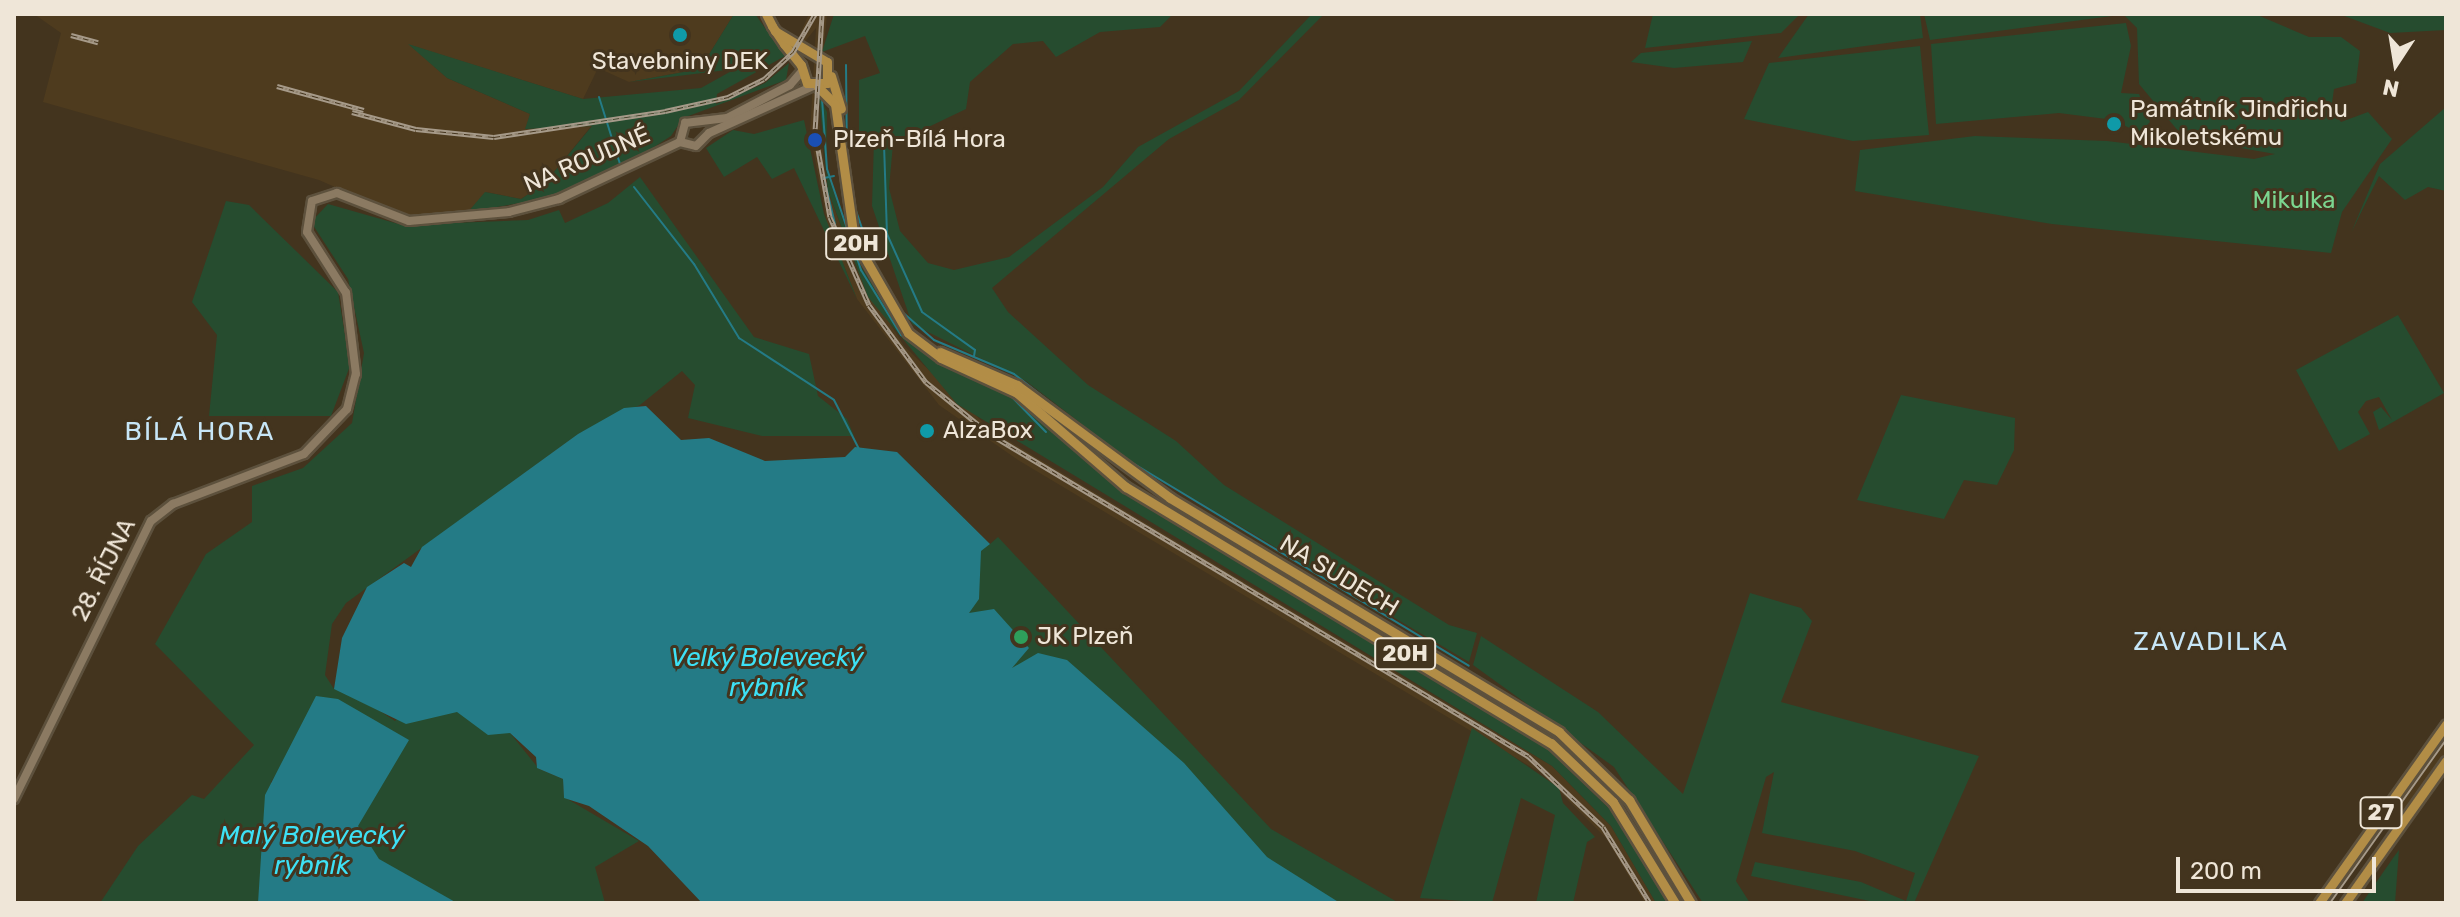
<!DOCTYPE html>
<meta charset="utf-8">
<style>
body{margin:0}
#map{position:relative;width:2460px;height:917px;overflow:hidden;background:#43341e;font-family:Rubik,sans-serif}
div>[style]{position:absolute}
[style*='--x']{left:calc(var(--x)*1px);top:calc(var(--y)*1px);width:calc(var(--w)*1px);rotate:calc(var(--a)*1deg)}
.built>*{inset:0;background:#4e3b1e}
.green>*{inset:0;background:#264c2f}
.water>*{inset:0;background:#247b86}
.stream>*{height:2px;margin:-1px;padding:0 1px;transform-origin:1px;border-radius:1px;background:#247b86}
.roads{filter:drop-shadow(2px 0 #5d513d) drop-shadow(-2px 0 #5d513d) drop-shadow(0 2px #5d513d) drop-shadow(0 -2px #5d513d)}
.secondary>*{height:8px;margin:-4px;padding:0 4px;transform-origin:4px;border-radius:4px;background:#8b7a62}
.primary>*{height:9px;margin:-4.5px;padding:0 4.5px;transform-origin:4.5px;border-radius:4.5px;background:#b28d46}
.tram>*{height:2px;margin:-1px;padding:0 1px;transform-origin:1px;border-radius:1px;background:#a69a89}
.rail>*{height:5px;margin-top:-2.5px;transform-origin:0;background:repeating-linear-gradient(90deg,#43341e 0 6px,#a69a89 0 12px);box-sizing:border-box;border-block:2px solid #a69a89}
.dots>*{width:22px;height:22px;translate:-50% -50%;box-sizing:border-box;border:4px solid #43341e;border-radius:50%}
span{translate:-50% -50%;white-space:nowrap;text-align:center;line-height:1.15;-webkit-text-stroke:6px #43341e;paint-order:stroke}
.shield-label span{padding:2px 6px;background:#43341e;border:2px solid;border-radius:6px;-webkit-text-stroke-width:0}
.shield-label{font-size:22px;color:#efe6d8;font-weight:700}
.poi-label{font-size:24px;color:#efe6d8}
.left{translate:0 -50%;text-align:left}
.street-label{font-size:24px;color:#efe6d8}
.park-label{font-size:24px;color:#7bd690}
.neighbourhood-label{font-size:26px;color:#c7e6f7;letter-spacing:2px}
.water-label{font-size:26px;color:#3de1f5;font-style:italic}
.frame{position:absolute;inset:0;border:16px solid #efe6d8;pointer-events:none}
.north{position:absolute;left:2356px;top:24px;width:80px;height:80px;-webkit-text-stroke:6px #43341e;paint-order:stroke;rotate:192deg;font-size:22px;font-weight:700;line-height:32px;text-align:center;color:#efe6d8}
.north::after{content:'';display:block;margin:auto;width:28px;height:36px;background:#efe6d8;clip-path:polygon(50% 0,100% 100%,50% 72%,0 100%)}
.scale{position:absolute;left:2176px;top:857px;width:200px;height:36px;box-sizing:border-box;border:4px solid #efe6d8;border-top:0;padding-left:10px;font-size:24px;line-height:28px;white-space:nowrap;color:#efe6d8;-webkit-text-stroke:6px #43341e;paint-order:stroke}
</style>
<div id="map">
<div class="built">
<div style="clip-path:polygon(34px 14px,734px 14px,700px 69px,629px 82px,598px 68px,583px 99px,410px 45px,447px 78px,530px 114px,526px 129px,592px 125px,544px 184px,521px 199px,486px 192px,468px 212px,401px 216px,319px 180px,43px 102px,61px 33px)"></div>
<div style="clip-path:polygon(809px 14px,827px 14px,818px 111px,828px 191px,857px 270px,904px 346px,992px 431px,1552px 766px,1611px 826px,1656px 903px,1645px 903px,1606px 838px,1541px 773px,1018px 460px,939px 405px,857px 299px,827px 223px,810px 133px,816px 28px,802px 45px,797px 41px)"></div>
<div style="clip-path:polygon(2446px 733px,2446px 754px,2396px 825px,2386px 817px)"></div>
</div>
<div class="green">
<div style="clip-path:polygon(734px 14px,755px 14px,785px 56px,717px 94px,716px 104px,765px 83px,789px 63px,786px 80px,683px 118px,671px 136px,628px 164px,549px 198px,468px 212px,485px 192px,521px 199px,544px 184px,592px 126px,525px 129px,530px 114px,447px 78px,408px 44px,583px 99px,701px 88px,735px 69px,629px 82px,700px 69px)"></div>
<div style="clip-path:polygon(834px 14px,1173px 14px,1160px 27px,1100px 32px,1056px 57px,1043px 41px,1013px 44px,970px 82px,966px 109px,893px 144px,889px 188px,900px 231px,928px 263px,954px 270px,1009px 257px,1103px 187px,1138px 147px,1239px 91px,1312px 14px,1324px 14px,1239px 100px,1169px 139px,992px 288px,1008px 312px,1088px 385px,1176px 441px,1224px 485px,1449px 625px,1477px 633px,1469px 662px,1127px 459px,1026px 381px,912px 324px,872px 206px,874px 140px,859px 136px,859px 80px,880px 73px,865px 36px,822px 52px)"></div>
<div style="clip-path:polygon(1653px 14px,1800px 14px,1781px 33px,1645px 48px)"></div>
<div style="clip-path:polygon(1809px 14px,1920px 14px,1923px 38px,1778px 58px)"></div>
<div style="clip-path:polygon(1924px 14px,2120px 14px,2120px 15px,1930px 40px)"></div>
<div style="clip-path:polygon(2123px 14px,2255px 14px,2309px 37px,2341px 37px,2360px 51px,2356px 83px,2334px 89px,2331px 110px,2341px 122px,2368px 112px,2392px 139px,2342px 212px,2331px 253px,2052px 224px,1855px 191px,1860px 150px,1975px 136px,2107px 141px,2254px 159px,2275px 154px,2184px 138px,2139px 84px,2137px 28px)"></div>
<div style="clip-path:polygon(2339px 14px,2446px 14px,2446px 30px,2390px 33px)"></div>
<div style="clip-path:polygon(2126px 23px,2131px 46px,2121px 93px,2139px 94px,2150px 122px,2139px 133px,2114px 120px,2059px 113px,1936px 124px,1931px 44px)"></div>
<div style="clip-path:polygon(1752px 41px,1743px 62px,1674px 68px,1631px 62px,1641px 53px)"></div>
<div style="clip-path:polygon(1920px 46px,1929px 135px,1853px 141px,1744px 119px,1769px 63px)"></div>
<div style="clip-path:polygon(819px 96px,827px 112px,826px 169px,855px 257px,908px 340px,1007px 391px,1124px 494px,1542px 744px,1618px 817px,1667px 903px,1656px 903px,1611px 826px,1552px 766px,957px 404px,868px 297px,828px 191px)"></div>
<div style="clip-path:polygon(2446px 107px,2446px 191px,2428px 187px,2405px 200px,2379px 176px,2351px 233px,2380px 164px)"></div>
<div style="clip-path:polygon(804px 120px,824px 214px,857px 299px,794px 168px,772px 179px,757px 157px,724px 177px,706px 148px,733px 130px,754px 134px)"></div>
<div style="clip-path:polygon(640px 177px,754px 337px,809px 354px,818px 396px,847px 419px,854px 436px,762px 436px,688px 418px,695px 385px,682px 371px,640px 405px,578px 434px,346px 603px,332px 624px,325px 675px,334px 689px,343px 687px,395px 721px,430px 687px,495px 732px,510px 733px,539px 769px,563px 779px,564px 797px,639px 841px,595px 867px,605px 903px,437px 903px,383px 893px,305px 729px,271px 782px,290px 903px,100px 903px,138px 846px,192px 795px,204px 799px,254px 745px,155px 644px,206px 554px,252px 522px,252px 486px,303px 468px,352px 423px,364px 353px,348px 279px,311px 222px,328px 204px,402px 225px,528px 220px,559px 210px,565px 223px,608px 203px)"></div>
<div style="clip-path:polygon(226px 201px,249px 205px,338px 292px,350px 366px,331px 416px,209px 416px,217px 335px,192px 302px)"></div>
<div style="clip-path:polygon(2398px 315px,2444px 393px,2379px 430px,2373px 412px,2381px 407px,2392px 420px,2379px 397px,2366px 401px,2358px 412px,2370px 434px,2339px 451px,2296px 370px)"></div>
<div style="clip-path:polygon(1901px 395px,2015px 418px,2014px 450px,1997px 485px,1964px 480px,1944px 519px,1857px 500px)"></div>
<div style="clip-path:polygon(970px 529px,990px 544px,998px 537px,1271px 829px,1399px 903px,1253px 903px,1049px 735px,923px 608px)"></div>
<div style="clip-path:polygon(1750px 593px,1801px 608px,1812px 621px,1781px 702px,1979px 756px,1914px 903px,1879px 903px,1751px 876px,1755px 862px,1861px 882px,1906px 901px,1915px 873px,1855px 851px,1762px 833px,1774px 772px,1766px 777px,1736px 881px,1750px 903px,1703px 903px,1614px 767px,1473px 665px,1481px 636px,1598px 712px,1683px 794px)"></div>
<div style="clip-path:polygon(1472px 728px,1559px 788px,1563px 803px,1595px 837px,1587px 842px,1573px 903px,1536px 903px,1555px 815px,1521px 798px,1492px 903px,1420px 898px)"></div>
<div style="clip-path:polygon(2399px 850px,2395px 903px,2362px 903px,2393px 858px)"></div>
</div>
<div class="water">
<div style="clip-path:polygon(646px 406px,681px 440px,709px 438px,765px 461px,845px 457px,855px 447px,897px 452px,990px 544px,981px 551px,979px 599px,969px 613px,994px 609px,1029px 648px,1012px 668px,1038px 653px,1067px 660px,1184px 763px,1267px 857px,1340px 903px,702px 903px,648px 846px,589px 806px,564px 798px,563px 779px,537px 768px,536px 757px,510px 733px,488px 735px,457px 712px,406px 724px,334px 689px,342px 638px,367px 587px,404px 563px,411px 567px,422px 547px,578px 434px,624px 408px)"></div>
<div style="clip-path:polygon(316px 696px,338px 699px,409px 740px,358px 826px,379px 859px,457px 903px,258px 903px,265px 795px)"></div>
</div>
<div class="stream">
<div style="--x:846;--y:65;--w:94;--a:89.4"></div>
<div style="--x:599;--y:97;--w:70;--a:72.6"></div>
<div style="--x:822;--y:99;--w:70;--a:85.9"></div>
<div style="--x:827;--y:169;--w:107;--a:71.4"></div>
<div style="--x:861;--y:270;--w:76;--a:58.4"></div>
<div style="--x:901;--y:335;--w:45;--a:35.1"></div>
<div style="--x:884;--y:144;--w:90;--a:88.1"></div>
<div style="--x:887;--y:234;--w:85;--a:65.8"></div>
<div style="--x:922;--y:312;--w:65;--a:35.6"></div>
<div style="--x:975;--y:350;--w:6;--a:99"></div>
<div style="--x:834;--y:176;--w:10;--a:169"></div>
<div style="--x:824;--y:178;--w:47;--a:76.6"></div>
<div style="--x:634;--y:187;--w:98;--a:52.1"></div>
<div style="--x:694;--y:264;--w:87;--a:58.7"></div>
<div style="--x:739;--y:338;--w:113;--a:33.1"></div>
<div style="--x:834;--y:400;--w:55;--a:63"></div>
<div style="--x:854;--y:205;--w:65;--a:71"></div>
<div style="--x:900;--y:310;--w:45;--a:41.4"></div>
<div style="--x:934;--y:340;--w:87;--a:23"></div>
<div style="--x:1014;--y:374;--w:93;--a:38"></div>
<div style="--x:1009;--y:394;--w:53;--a:45.8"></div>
<div style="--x:1121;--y:456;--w:406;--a:31.1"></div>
</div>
<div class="roads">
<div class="secondary">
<div style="--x:680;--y:142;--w:20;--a:-75"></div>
<div style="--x:685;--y:123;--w:42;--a:-6.8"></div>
<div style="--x:727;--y:118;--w:71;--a:-27.6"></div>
<div style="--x:790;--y:85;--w:20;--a:-49"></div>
<div style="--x:680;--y:142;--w:16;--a:14"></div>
<div style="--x:696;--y:146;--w:18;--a:-45"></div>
<div style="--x:709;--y:133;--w:114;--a:-24.3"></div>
<div style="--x:14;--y:799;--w:310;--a:-63.8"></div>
<div style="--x:151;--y:521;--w:28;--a:-38"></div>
<div style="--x:173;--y:504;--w:140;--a:-20.9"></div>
<div style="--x:304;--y:454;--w:62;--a:-46.3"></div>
<div style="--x:347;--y:409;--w:36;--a:-76"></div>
<div style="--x:356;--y:374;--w:82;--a:-97"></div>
<div style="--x:346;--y:293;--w:72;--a:-122.6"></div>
<div style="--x:307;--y:232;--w:31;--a:-81"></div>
<div style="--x:312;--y:201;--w:26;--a:-18"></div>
<div style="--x:337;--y:193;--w:77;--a:21.3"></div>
<div style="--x:409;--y:221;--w:100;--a:-5.1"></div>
<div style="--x:509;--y:212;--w:52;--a:-14.6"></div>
<div style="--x:559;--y:199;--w:134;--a:-25.2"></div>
</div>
<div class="primary">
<div style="--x:766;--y:14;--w:13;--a:63"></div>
<div style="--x:772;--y:26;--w:22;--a:56"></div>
<div style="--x:784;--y:44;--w:27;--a:51"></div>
<div style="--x:801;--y:65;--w:19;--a:72"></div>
<div style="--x:807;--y:83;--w:20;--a:0"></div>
<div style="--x:827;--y:83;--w:21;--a:-90"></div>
<div style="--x:827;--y:62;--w:61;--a:-149.2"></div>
<div style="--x:831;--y:76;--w:34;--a:73"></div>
<div style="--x:818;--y:87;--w:24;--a:45"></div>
<div style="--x:835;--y:104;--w:136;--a:82"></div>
<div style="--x:854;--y:239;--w:108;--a:60.1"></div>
<div style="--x:908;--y:333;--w:41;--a:37.1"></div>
<div style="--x:941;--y:358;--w:84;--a:24.7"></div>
<div style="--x:1017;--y:393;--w:144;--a:40.8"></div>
<div style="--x:1126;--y:487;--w:496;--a:31.1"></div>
<div style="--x:1551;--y:743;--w:86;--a:43.6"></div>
<div style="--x:1613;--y:802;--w:119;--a:58.5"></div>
<div style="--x:940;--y:352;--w:84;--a:23.2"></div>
<div style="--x:1017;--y:385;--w:190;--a:36.4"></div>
<div style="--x:1170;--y:498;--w:454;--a:31"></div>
<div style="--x:1559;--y:732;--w:98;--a:44.2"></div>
<div style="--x:1629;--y:800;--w:120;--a:59"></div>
<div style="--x:2319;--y:903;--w:219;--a:-54.6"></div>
<div style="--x:2345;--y:903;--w:174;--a:-54.6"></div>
</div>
</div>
<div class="tram">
<div style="--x:2330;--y:903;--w:200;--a:-54.6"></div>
</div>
<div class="rail">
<div style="--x:822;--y:14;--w:118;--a:93.4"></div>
<div style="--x:815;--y:132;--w:86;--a:80"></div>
<div style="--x:830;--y:217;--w:96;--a:66.1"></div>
<div style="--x:869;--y:305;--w:96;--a:53.5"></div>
<div style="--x:926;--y:382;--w:82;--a:39.1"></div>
<div style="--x:990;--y:434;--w:627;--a:30.9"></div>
<div style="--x:1528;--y:756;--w:103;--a:43.4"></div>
<div style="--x:1603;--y:827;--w:89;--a:58.3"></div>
<div style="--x:71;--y:35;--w:28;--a:15"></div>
<div style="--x:277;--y:86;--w:90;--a:15.4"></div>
<div style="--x:352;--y:112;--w:66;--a:14.9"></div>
<div style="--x:416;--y:129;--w:78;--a:5.9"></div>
<div style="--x:494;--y:137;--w:173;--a:-8.6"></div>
<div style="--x:665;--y:111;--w:65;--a:-12.5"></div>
<div style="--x:728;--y:97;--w:40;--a:-26.6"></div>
<div style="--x:764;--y:79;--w:40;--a:-43"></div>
<div style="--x:793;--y:52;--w:44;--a:-59.9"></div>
</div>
<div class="dots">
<div style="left:680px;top:35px;background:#0f9aa8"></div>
<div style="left:2114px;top:124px;background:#0f9aa8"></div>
<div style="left:815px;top:140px;background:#1a4fb4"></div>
<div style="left:927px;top:431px;background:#0f9aa8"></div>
<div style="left:1021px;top:637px;background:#2e9e5b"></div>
</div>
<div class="shield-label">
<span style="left:856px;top:244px">20H</span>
<span style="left:1405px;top:654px">20H</span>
<span style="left:2381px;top:813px">27</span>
</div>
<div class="poi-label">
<span style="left:680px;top:62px">Stavebniny DEK</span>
<span class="left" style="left:2130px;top:124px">Památník Jindřichu<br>Mikoletskému</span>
<span class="left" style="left:833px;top:140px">Plzeň-Bílá Hora</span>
<span class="left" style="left:943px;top:431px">AlzaBox</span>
<span class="left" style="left:1037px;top:637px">JK Plzeň</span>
</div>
<div class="street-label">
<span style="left:587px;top:160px;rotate:-23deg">NA ROUDNÉ</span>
<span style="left:104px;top:570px;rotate:-63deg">28. ŘÍJNA</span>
<span style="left:1339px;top:576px;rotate:31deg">NA SUDECH</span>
</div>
<div class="park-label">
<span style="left:2294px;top:201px">Mikulka</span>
</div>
<div class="neighbourhood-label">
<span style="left:200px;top:432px">BÍLÁ HORA</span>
<span style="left:2211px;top:642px">ZAVADILKA</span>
</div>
<div class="water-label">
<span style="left:767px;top:673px">Velký Bolevecký<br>rybník</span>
<span style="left:312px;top:851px">Malý Bolevecký<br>rybník</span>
</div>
<div class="frame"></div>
<div class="north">N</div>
<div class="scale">200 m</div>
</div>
